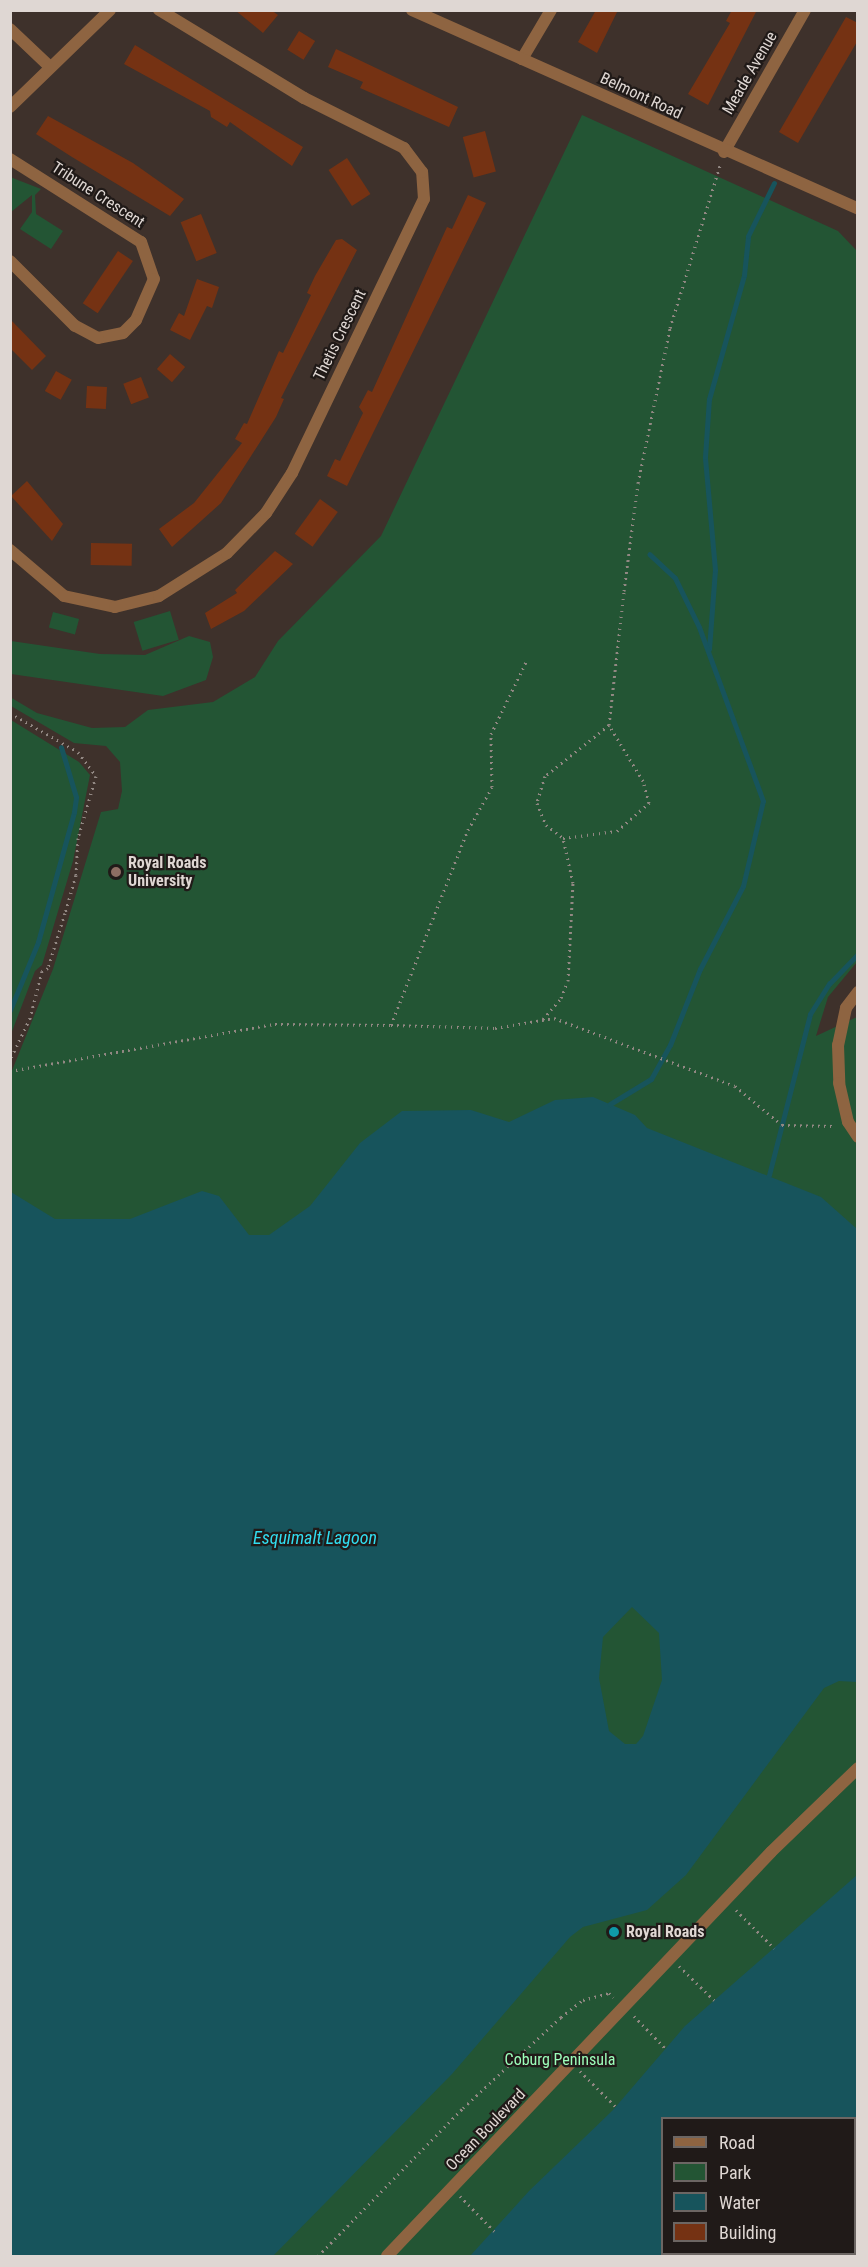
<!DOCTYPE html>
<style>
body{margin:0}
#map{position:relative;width:868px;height:2267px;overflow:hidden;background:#3e312b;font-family:"Roboto Condensed",sans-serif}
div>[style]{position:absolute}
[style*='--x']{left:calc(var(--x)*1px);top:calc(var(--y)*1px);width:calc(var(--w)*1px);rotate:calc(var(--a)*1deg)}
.green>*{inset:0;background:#235534;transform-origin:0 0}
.water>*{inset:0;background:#17545c}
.stream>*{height:5px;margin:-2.5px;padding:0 2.5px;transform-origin:2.5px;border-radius:2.5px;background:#17545c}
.building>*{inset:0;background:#753213;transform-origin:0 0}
.path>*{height:3px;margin-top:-1.5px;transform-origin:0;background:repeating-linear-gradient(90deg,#928883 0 1.5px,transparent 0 6px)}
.minor>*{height:12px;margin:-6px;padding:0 6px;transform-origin:6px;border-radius:6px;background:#8e6441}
.tertiary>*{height:12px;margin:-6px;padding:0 6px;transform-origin:6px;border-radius:6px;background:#8e6441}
.dots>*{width:16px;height:16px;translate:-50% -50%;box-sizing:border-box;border:3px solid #201a18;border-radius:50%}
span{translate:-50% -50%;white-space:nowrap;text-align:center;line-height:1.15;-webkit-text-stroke:4.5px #201a18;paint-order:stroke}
.street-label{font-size:16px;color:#dfd7d3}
.poi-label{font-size:16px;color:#dfd7d3;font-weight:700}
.left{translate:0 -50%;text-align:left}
.park-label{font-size:16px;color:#9cfeba}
.water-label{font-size:18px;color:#31ddf0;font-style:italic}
.frame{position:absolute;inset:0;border:12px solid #dfd7d3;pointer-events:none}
.legend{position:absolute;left:661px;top:2117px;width:195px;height:138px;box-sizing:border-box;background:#201a18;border:2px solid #6c6663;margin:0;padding:8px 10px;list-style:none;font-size:18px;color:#dfd7d3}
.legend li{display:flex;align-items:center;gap:12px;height:30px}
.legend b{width:30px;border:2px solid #6c6663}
</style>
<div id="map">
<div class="green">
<div style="clip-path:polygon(582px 115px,838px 231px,857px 251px,857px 962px,828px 997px,816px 1036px,857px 1017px,857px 2110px,851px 2118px,662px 2118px,662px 2254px,754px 2256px,11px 2256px,11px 1073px,53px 969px,101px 812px,118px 809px,122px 791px,120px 762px,106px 746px,74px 743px,11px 706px,10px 697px,37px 713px,92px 728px,125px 727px,148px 710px,213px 702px,255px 677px,278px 641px,381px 536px)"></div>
<div style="clip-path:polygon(10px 177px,41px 189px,35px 195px,36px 214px,63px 231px,51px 249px,20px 229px,32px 212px,32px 195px,11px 212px)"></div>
<div style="left:170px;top:611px;width:30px;height:38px;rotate:73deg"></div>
<div style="left:53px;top:612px;width:27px;height:16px;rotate:15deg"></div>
<div style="clip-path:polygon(189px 636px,210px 642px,213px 657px,206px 680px,163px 696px,11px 674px,11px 641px,100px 654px,145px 655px)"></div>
<div style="clip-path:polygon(11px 720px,79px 762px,90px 775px,73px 861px,42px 965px,35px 971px,11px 1034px)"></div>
</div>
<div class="water">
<div style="clip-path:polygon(evenodd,593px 1097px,635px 1115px,647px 1128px,821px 1197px,857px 1229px,857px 1682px,839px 1681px,824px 1688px,686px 1875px,647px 1910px,583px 1927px,570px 1937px,452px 2074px,273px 2256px,11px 2256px,11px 1192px,55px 1219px,130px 1219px,202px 1191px,219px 1196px,249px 1235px,269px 1235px,310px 1206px,360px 1143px,402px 1111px,471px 1110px,509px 1122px,555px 1100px,593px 1097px,632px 1607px,659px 1633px,662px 1680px,643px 1736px,636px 1744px,625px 1744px,609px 1731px,599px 1678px,603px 1637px,632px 1607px)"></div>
<div style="clip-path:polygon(evenodd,857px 1875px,857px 2256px,470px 2256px,529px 2191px,613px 2110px,685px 2026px,857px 1875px,662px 2118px,854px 2118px,854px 2254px,662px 2254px,662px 2118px)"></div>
</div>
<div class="stream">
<div style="--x:709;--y:649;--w:79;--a:-85.7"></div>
<div style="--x:715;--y:570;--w:113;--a:-95.1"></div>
<div style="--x:705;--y:457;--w:58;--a:-86.1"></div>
<div style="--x:709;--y:399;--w:129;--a:-74.2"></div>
<div style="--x:744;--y:275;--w:39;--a:-84"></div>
<div style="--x:748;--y:236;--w:59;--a:-63.9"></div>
<div style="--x:10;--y:1010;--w:74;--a:-67.6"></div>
<div style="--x:38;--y:942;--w:135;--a:-74.5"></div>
<div style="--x:74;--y:812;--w:15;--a:-82"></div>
<div style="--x:76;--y:797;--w:52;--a:-106.7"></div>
<div style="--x:610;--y:1104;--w:48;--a:-31.4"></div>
<div style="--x:651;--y:1079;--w:39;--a:-61"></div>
<div style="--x:670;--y:1045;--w:82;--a:-68.5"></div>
<div style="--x:700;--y:969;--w:93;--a:-62.6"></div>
<div style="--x:743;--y:886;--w:87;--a:-76.8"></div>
<div style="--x:763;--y:801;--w:185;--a:-110.2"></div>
<div style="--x:699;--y:627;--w:55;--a:-116.1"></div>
<div style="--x:675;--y:578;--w:35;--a:-137"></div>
<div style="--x:769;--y:1175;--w:166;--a:-75.7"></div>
<div style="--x:810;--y:1014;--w:36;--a:-58"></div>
<div style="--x:829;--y:984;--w:42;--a:-46"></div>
</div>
<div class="building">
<div style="clip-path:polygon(235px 10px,271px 10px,278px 15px,263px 33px)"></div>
<div style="clip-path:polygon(596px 10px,618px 10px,597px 53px,578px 42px)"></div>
<div style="clip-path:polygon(732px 10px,757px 10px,708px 105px,688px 94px,730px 23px,726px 21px)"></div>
<div style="clip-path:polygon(846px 17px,858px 23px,858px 40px,798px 143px,779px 132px)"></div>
<div style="left:299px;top:31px;width:19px;height:22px;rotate:32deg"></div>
<div style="clip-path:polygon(135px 45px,303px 147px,292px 166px,230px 122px,227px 127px,211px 117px,210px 111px,124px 64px)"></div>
<div style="clip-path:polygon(336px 49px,458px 107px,449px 127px,360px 88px,363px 82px,328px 67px)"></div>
<div style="clip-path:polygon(48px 116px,133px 163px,184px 199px,170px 216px,72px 157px,36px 134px)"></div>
<div style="left:485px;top:131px;width:42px;height:23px;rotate:75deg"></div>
<div style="left:347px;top:158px;width:43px;height:22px;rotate:57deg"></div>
<div style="clip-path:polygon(468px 195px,486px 203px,347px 486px,327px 476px,335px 459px,340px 461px,363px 413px,359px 407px,368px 390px,372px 392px,447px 227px,452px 229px)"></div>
<div style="left:201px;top:214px;width:42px;height:22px;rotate:68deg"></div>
<div style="clip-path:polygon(342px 239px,357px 250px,281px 398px,284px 399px,276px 417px,221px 503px,172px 547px,159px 529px,194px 503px,242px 443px,235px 439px,244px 423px,247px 424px,279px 351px,283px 353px,311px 295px,307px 293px,315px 276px,336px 240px)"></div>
<div style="left:118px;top:251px;width:18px;height:63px;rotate:34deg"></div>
<div style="clip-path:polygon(197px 279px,219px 287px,212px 308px,207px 306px,190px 340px,170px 330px,179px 313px,184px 316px)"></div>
<div style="clip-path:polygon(10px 319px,46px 356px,32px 370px,10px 348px)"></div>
<div style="left:170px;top:354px;width:20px;height:20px;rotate:41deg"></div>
<div style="left:56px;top:371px;width:18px;height:23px;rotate:29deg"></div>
<div style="left:141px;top:377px;width:22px;height:19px;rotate:69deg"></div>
<div style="left:87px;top:386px;width:20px;height:22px;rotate:3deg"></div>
<div style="clip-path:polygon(27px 481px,63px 524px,52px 541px,11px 496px)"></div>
<div style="left:320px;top:499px;width:22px;height:43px;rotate:36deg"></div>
<div style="left:91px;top:543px;width:41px;height:22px;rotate:1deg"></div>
<div style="clip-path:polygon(275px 551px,293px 564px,244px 611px,211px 629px,205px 613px,237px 593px,235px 590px)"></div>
</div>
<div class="path">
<div style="--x:10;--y:713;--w:78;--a:29.8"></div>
<div style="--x:78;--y:752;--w:30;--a:53"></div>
<div style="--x:96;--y:776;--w:65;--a:106.2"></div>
<div style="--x:78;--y:838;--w:37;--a:93"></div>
<div style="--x:76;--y:875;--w:40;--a:106"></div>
<div style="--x:65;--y:913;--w:58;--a:107.2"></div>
<div style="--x:48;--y:968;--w:7;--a:153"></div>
<div style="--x:42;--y:971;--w:49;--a:104.3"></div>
<div style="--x:30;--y:1018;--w:47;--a:115.5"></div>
<div style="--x:609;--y:725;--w:82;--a:141.4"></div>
<div style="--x:545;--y:776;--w:28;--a:107"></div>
<div style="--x:537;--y:803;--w:24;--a:68"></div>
<div style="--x:546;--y:825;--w:21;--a:37"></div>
<div style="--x:563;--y:838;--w:54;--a:-7.4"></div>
<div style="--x:617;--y:831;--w:43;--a:-41.2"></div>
<div style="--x:649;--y:803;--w:23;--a:-105"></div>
<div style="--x:643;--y:781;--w:66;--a:-121.3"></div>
<div style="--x:609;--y:725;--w:135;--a:-83.6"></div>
<div style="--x:624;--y:591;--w:109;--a:-82.6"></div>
<div style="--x:638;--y:483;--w:158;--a:-78.3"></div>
<div style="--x:670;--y:328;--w:170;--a:-72.9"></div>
<div style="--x:543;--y:1019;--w:28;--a:-49"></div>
<div style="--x:561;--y:998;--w:18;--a:-68"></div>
<div style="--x:568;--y:981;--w:98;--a:-87.1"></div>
<div style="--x:573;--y:883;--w:46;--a:-102.5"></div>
<div style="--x:391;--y:1025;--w:104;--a:1.7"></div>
<div style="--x:495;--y:1028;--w:60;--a:-9.6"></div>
<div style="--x:554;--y:1018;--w:193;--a:20.6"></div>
<div style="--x:735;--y:1086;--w:61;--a:39.7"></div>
<div style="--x:782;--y:1125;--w:52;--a:1.1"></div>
<div style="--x:10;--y:1071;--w:269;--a:-10.1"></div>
<div style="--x:275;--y:1024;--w:116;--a:0.5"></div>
<div style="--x:391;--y:1025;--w:210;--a:-68.5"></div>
<div style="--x:468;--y:830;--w:49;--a:-60.8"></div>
<div style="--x:492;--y:787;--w:53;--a:-91.1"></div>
<div style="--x:491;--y:734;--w:80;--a:-64.1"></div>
<div style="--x:736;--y:1910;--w:54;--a:45"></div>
<div style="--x:679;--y:1966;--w:49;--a:44.2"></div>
<div style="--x:634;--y:2016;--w:46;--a:45.9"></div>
<div style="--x:580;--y:2071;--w:51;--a:45"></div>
<div style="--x:460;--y:2196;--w:49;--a:45.8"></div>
<div style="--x:318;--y:2256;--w:207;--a:-45.6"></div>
<div style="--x:463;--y:2108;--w:134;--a:-42.9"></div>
<div style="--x:561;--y:2017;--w:28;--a:-38"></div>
<div style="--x:583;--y:2000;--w:27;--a:-15"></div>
<div style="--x:609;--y:1993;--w:6;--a:45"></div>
</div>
<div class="minor">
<div style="--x:10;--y:29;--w:54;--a:43.5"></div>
<div style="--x:522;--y:59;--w:57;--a:-59.4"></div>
<div style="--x:10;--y:107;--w:139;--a:-44.1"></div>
<div style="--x:724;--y:152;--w:163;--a:-60.3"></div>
<div style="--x:10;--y:159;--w:155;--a:32.4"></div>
<div style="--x:141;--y:242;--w:39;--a:71"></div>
<div style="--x:154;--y:279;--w:45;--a:113.7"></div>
<div style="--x:136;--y:320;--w:18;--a:135"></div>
<div style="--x:123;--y:333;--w:25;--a:169"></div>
<div style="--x:98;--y:338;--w:26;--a:-152"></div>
<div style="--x:75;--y:326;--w:92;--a:-135"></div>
<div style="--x:10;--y:550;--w:71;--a:40.4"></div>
<div style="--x:64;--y:596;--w:52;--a:12.2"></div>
<div style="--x:115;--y:607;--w:45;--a:-14"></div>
<div style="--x:159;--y:596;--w:80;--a:-32.3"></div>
<div style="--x:227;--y:553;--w:56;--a:-45.7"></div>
<div style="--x:266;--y:513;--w:48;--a:-57"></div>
<div style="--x:292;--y:473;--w:304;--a:-64.3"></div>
<div style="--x:424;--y:199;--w:27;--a:-94"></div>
<div style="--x:422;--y:172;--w:30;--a:-127"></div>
<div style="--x:404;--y:148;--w:112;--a:-153.4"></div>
<div style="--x:304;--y:98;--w:170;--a:-148.7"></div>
</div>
<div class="tertiary">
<div style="--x:412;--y:10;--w:488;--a:24"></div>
<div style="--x:858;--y:992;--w:20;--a:127"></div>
<div style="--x:846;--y:1008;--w:38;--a:102"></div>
<div style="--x:838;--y:1045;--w:38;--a:88"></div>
<div style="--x:839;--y:1083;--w:40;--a:77"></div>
<div style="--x:848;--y:1122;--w:18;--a:56"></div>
<div style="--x:387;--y:2256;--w:557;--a:-46.45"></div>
<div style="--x:771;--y:1852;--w:121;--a:-44"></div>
</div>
<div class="dots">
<div style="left:116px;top:872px;background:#8d6e63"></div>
<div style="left:614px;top:1932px;background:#0f9aa8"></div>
</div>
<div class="street-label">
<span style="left:750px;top:73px;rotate:-60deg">Meade Avenue</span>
<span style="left:641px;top:96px;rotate:25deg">Belmont Road</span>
<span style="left:98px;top:195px;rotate:33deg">Tribune Crescent</span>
<span style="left:340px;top:335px;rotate:-64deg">Thetis Crescent</span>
<span style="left:486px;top:2130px;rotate:-46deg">Ocean Boulevard</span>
</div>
<div class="poi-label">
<span class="left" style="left:128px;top:872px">Royal Roads<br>University</span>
<span class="left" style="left:626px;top:1932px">Royal Roads</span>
</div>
<div class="park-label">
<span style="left:560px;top:2060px">Coburg Peninsula</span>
</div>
<div class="water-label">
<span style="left:315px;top:1538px">Esquimalt Lagoon</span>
</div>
<div class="frame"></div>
<ul class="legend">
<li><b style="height:8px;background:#8e6441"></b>Road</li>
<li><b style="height:16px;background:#235534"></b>Park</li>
<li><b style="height:16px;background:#17545c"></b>Water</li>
<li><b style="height:16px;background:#753213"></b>Building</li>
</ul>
</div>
